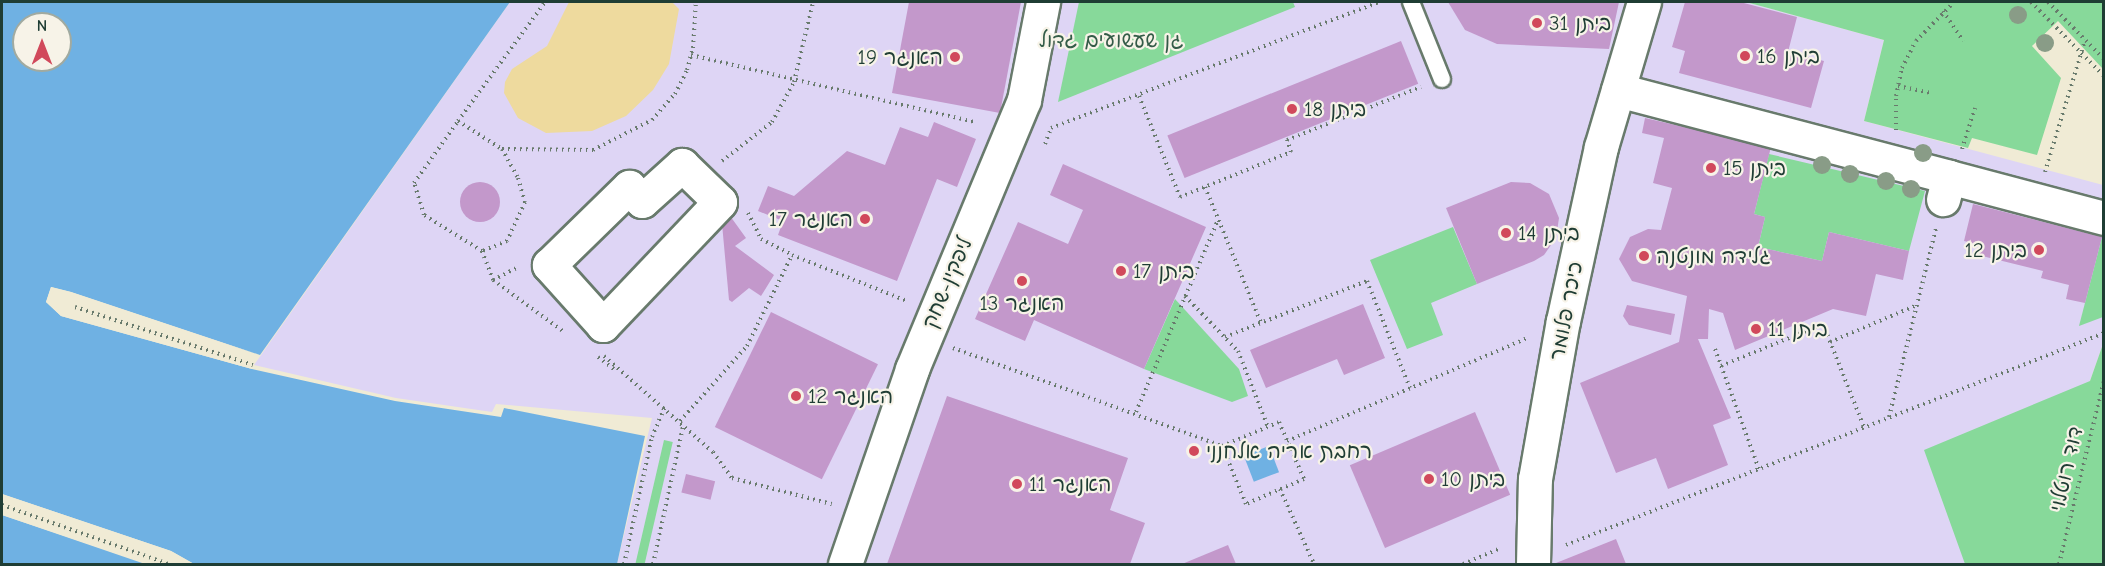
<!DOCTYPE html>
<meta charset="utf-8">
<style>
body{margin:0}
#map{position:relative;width:2105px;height:566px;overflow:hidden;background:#f0ebd5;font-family:"Comic Neue","Playpen Sans Hebrew",sans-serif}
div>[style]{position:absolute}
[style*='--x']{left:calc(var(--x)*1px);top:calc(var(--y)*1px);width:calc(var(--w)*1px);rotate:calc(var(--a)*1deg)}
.built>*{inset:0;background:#ded5f5}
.green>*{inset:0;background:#87d99a;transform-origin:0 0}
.sand>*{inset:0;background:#eeda9e}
.water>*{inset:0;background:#6fb1e3;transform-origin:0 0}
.pier>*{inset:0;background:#f0ebd5}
.building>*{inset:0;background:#c398cb;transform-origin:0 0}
.round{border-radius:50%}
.path>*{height:4px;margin-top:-2px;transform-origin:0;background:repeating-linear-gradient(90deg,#687a6c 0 1.5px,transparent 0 6px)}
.roads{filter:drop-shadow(2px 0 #687a6c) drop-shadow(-2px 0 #687a6c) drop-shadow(0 2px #687a6c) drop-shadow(0 -2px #687a6c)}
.lane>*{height:16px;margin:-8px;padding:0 8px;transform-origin:8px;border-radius:8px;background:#fff}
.street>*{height:33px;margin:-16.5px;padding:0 16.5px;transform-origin:16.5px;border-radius:16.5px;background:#fff}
.trees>*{width:18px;height:18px;margin:-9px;border-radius:50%;background:#899c87}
.dots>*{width:16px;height:16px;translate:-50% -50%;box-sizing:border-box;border:3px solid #f7f3e8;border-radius:50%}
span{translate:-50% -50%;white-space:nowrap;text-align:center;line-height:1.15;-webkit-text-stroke:4.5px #f7f3e8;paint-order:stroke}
.poi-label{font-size:21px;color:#1f3d34}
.left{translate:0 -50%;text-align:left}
.right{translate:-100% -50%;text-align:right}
.park-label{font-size:21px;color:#345c48}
.street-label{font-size:21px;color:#1f3d34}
.frame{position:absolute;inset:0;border:3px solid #1f3d34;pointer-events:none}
.north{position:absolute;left:12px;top:12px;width:60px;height:60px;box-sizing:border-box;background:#f7f3e8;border:2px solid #a1aaa0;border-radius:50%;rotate:0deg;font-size:16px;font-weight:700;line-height:24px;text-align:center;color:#1f3d34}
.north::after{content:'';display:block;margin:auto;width:21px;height:27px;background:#d1495b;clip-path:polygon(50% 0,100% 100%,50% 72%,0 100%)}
</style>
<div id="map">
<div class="built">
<div style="clip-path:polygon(510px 2px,1746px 2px,1884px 40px,1864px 121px,2103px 185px,2103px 344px,2090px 381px,2050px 564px,617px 564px,652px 418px,496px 404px,492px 412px,396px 398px,254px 365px)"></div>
</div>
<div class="green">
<div style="clip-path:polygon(1079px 2px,1293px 2px,1295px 7px,1058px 102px)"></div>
<div style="clip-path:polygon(1746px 2px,2103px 2px,2103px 69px,2058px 21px,2032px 46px,2061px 78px,2037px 155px,1972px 138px,1968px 148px,1864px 121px,1884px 40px)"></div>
<div style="clip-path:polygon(1769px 154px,1925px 191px,1909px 251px,1829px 232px,1822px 261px,1758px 247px,1765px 217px,1754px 214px)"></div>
<div style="clip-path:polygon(1453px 227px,1477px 284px,1431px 303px,1443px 335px,1407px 349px,1370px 260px)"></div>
<div style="clip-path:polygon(2102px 237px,2103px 317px,2079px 326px)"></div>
<div style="clip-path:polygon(1175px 299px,1239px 369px,1248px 396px,1232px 402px,1144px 369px)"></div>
<div style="clip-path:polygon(2103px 344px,2103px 564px,1965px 564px,1924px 450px,2090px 381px)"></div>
<div style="left:664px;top:440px;width:9px;height:127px;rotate:13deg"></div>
</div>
<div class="sand">
<div style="clip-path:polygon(569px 2px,672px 2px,679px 9px,669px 64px,653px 90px,626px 116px,592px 131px,546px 133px,518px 118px,504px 93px,505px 82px,512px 69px,547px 46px)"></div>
</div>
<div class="water">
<div style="clip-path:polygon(evenodd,2px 2px,510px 2px,260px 355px,71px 292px,51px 287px,46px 302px,61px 316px,252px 369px,395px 401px,501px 417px,504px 408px,645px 436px,617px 564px,194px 564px,171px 551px,2px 494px,2px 2px,24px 24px,60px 24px,60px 60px,24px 60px,24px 24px)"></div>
<div style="left:1269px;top:446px;width:28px;height:27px;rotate:69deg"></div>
<div style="clip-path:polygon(2px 515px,145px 564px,2px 564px)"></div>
</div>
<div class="pier">
<div style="clip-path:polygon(51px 287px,71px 292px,260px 355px,53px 291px,49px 301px,62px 313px,253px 366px,252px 369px,61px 316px,46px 302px)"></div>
<div style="clip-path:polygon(2px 494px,171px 551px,194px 564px,2px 497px)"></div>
<div style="clip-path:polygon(2px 512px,146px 562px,148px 564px,2px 515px)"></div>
</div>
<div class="building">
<div style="clip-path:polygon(909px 2px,1021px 2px,1000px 113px,892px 93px)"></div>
<div style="clip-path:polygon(1448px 2px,1619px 2px,1609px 49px,1497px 44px,1465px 30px)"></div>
<div style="clip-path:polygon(1685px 2px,1740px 2px,1797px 17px,1788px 52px,1824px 61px,1811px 108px,1679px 73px,1685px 51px,1672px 47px)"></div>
<div style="left:1401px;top:41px;width:46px;height:252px;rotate:68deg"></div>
<div style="clip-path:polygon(1645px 118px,1771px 147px,1754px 214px,1765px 217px,1758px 247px,1822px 261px,1829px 232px,1909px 251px,1903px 280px,1876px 274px,1866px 316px,1833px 309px,1735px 350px,1723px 313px,1709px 309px,1708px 339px,1698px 339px,1731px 418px,1713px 425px,1728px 465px,1668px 489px,1656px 458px,1616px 473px,1580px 383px,1679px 342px,1687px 296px,1632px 281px,1619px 259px,1630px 237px,1648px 229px,1661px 230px,1672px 188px,1653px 183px,1664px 138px,1642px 133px)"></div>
<div style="clip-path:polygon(934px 122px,976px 139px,957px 187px,937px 179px,897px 281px,778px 235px,783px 221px,758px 211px,768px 186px,794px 196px,847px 151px,885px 165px,900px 127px,928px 137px)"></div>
<div style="clip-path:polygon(1063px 164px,1206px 227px,1144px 369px,1034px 320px,1025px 341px,975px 319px,1018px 222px,1068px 244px,1083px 210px,1050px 195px)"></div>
<div style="clip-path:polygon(1511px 182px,1530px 183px,1549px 194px,1559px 218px,1556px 238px,1544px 255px,1534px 261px,1477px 284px,1446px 208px)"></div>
<div class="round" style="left:460px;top:182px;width:40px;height:40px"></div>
<div style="clip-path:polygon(720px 202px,746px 238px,735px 246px,774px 275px,761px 296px,749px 288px,732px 302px,729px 300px)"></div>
<div style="clip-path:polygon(1973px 204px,2102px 237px,2085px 303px,2066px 299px,2069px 285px,2041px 278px,2043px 271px,1978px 255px,1981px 245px,1964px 241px)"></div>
<div style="clip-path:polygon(1363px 304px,1385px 358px,1344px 375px,1337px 359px,1266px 388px,1250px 350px)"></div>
<div style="clip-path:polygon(1627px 305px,1675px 314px,1671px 335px,1629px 325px,1623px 316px)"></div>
<div style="left:771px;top:312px;width:119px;height:128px;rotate:26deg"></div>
<div style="clip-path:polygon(947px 396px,1128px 458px,1110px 510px,1145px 523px,1130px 564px,887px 564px)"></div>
<div style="left:1475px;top:412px;width:90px;height:136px;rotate:67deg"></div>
<div style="left:686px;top:474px;width:30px;height:19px;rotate:14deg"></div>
<div style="clip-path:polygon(1616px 539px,1626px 564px,1557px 564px,1556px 563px)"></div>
<div style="clip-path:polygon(1228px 545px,1236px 564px,1182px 564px)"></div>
</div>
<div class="path">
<div style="--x:2031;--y:2;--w:104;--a:45.4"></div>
<div style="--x:2048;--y:2;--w:80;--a:45.5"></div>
<div style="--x:1943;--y:11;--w:36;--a:56"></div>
<div style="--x:691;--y:55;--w:292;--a:13.3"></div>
<div style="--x:1898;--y:86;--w:35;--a:12"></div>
<div style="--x:1139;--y:96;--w:109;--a:67.9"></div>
<div style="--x:1180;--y:197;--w:120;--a:-22.1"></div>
<div style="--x:1291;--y:152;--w:13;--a:-108"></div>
<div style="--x:1287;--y:140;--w:144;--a:-21.6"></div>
<div style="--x:458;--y:121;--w:52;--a:32.5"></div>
<div style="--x:502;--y:149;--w:33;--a:61"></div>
<div style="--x:518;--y:178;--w:25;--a:74"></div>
<div style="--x:525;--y:202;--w:43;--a:114.8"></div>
<div style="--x:507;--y:241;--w:27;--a:158"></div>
<div style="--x:482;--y:251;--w:68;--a:-148.2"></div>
<div style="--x:424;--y:215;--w:34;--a:-107"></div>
<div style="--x:414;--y:183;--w:76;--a:-54.6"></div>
<div style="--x:458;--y:121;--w:147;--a:-53.8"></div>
<div style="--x:1896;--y:130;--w:34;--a:-90"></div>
<div style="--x:1896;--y:96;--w:29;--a:-78"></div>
<div style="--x:1902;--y:68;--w:30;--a:-63"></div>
<div style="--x:1916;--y:41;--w:54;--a:-45.7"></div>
<div style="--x:1045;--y:144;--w:17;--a:-69"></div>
<div style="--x:1051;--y:128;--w:352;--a:-21"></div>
<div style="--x:502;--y:149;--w:91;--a:0.6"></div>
<div style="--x:593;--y:150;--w:66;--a:-27"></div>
<div style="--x:652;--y:120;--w:35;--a:-49"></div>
<div style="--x:675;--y:94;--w:27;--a:-63"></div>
<div style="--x:687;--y:70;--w:23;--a:-75"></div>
<div style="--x:693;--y:48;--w:46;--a:-86.3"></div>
<div style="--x:1962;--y:149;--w:43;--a:-72.4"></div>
<div style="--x:722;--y:161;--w:63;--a:-38"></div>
<div style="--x:772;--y:122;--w:46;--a:-61.2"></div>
<div style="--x:794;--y:82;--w:82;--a:-76.6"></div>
<div style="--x:2045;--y:172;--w:138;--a:-73.1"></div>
<div style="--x:1205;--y:187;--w:147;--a:67.6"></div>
<div style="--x:748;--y:213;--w:29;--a:63"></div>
<div style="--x:761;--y:239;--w:35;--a:27"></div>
<div style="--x:792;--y:255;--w:124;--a:21.8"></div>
<div style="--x:482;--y:251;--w:31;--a:69"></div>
<div style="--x:493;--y:280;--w:87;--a:36.1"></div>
<div style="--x:493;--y:280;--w:28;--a:-27"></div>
<div style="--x:1185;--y:296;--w:76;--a:46.1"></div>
<div style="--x:1238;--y:351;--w:82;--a:68.5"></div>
<div style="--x:75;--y:307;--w:187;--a:18"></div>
<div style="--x:1225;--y:337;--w:153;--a:-21.5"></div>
<div style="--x:1367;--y:281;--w:115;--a:68.1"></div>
<div style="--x:1830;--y:342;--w:95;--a:-23"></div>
<div style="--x:953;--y:348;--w:286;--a:20"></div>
<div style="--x:1222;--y:446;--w:62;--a:-22.8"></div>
<div style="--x:1279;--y:422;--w:62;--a:66.3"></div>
<div style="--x:1304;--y:479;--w:63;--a:156.7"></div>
<div style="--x:1246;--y:504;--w:63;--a:-112.5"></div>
<div style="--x:1715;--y:349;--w:128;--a:69.9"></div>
<div style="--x:604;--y:356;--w:145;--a:41.4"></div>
<div style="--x:713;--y:452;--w:32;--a:54"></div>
<div style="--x:732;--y:478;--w:103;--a:14.6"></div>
<div style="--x:598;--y:357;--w:20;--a:37"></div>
<div style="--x:1721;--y:366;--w:110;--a:-22.4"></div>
<div style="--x:1823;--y:324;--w:111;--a:68.3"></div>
<div style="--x:1136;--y:412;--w:209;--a:-66.9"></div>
<div style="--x:1889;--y:417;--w:194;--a:-76"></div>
<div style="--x:680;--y:421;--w:101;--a:-48.2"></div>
<div style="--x:747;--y:346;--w:102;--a:-63.7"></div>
<div style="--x:1287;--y:441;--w:261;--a:-23.2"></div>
<div style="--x:1280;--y:489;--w:82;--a:65.6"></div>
<div style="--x:2;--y:505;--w:177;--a:19.5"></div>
<div style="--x:1566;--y:545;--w:578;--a:-21.51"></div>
<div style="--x:624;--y:564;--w:130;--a:-77.6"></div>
<div style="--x:652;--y:437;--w:33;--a:-67"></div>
<div style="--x:653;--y:564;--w:141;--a:-77.7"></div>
<div style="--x:1463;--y:564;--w:41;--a:-22.8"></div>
<div style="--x:2059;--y:564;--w:188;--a:-76.2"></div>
</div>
<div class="roads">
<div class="lane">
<div style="--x:1411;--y:2;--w:83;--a:68.1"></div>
</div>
<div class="street">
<div style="--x:1618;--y:90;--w:342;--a:14.7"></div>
<div style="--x:1949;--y:177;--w:23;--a:105"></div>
<div style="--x:682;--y:165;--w:53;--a:44.2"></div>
<div style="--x:720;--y:202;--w:170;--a:133.6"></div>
<div style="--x:603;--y:325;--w:81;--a:-132"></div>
<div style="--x:549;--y:265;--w:112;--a:-44.3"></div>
<div style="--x:629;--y:187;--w:19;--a:47"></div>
<div style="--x:642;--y:201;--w:54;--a:-42"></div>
<div style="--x:1949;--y:177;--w:160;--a:14.8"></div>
<div style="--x:845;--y:564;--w:206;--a:-71"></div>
<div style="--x:912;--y:369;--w:291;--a:-67.4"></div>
<div style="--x:1024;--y:100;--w:100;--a:-79"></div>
<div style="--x:1533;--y:564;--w:85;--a:-88.7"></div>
<div style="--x:1535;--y:479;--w:160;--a:-80"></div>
<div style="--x:1563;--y:321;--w:178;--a:-77.7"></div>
<div style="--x:1601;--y:147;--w:151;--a:-73.5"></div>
</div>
</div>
<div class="trees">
<div style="left:2018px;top:15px"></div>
<div style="left:2045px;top:43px"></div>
<div style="left:1923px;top:153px"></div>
<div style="left:1822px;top:165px"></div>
<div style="left:1850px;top:174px"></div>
<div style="left:1886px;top:181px"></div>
<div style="left:1911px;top:189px"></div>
</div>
<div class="dots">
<div style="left:1537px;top:23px;background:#d1495b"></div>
<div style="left:1745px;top:56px;background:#d1495b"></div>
<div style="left:955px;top:57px;background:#d1495b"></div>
<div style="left:1292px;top:109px;background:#d1495b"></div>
<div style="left:1711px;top:168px;background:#d1495b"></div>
<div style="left:865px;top:219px;background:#d1495b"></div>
<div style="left:1506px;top:233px;background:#d1495b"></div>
<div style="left:2039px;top:250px;background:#d1495b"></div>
<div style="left:1644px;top:256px;background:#d1495b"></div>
<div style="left:1121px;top:271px;background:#d1495b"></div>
<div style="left:1022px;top:281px;background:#d1495b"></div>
<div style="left:1756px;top:329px;background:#d1495b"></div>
<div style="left:796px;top:396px;background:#d1495b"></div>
<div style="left:1194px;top:451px;background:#d1495b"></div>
<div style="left:1429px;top:479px;background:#d1495b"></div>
<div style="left:1017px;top:484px;background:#d1495b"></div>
</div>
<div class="poi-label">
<span class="left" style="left:1549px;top:23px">ביתן 31</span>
<span class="left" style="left:1757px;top:56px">ביתן 16</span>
<span class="right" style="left:943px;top:57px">האנגר 19</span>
<span class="left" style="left:1304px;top:109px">ביתן 18</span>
<span class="left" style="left:1723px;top:168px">ביתן 15</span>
<span class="right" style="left:853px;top:219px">האנגר 17</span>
<span class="left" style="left:1518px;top:233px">ביתן 14</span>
<span class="right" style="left:2027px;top:250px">ביתן 12</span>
<span class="left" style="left:1656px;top:256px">גלידה מונטנה</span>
<span class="left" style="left:1133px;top:271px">ביתן 17</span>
<span style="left:1022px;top:303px">האנגר 13</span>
<span class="left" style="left:1768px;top:329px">ביתן 11</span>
<span class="left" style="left:808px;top:396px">האנגר 12</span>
<span class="left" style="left:1206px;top:451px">רחבת אריה אלחנני</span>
<span class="left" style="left:1441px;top:479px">ביתן 10</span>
<span class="left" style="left:1029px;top:484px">האנגר 11</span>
</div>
<div class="park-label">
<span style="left:1111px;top:40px">גן שעשועים גדול</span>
</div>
<div class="street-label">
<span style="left:947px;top:283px;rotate:-67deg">ליפקין-שחק</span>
<span style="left:1566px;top:311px;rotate:-79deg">כיכר פלומר</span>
<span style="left:2066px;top:469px;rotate:-77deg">דוד רוטלוי</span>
</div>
<div class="frame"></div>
<div class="north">N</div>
</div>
